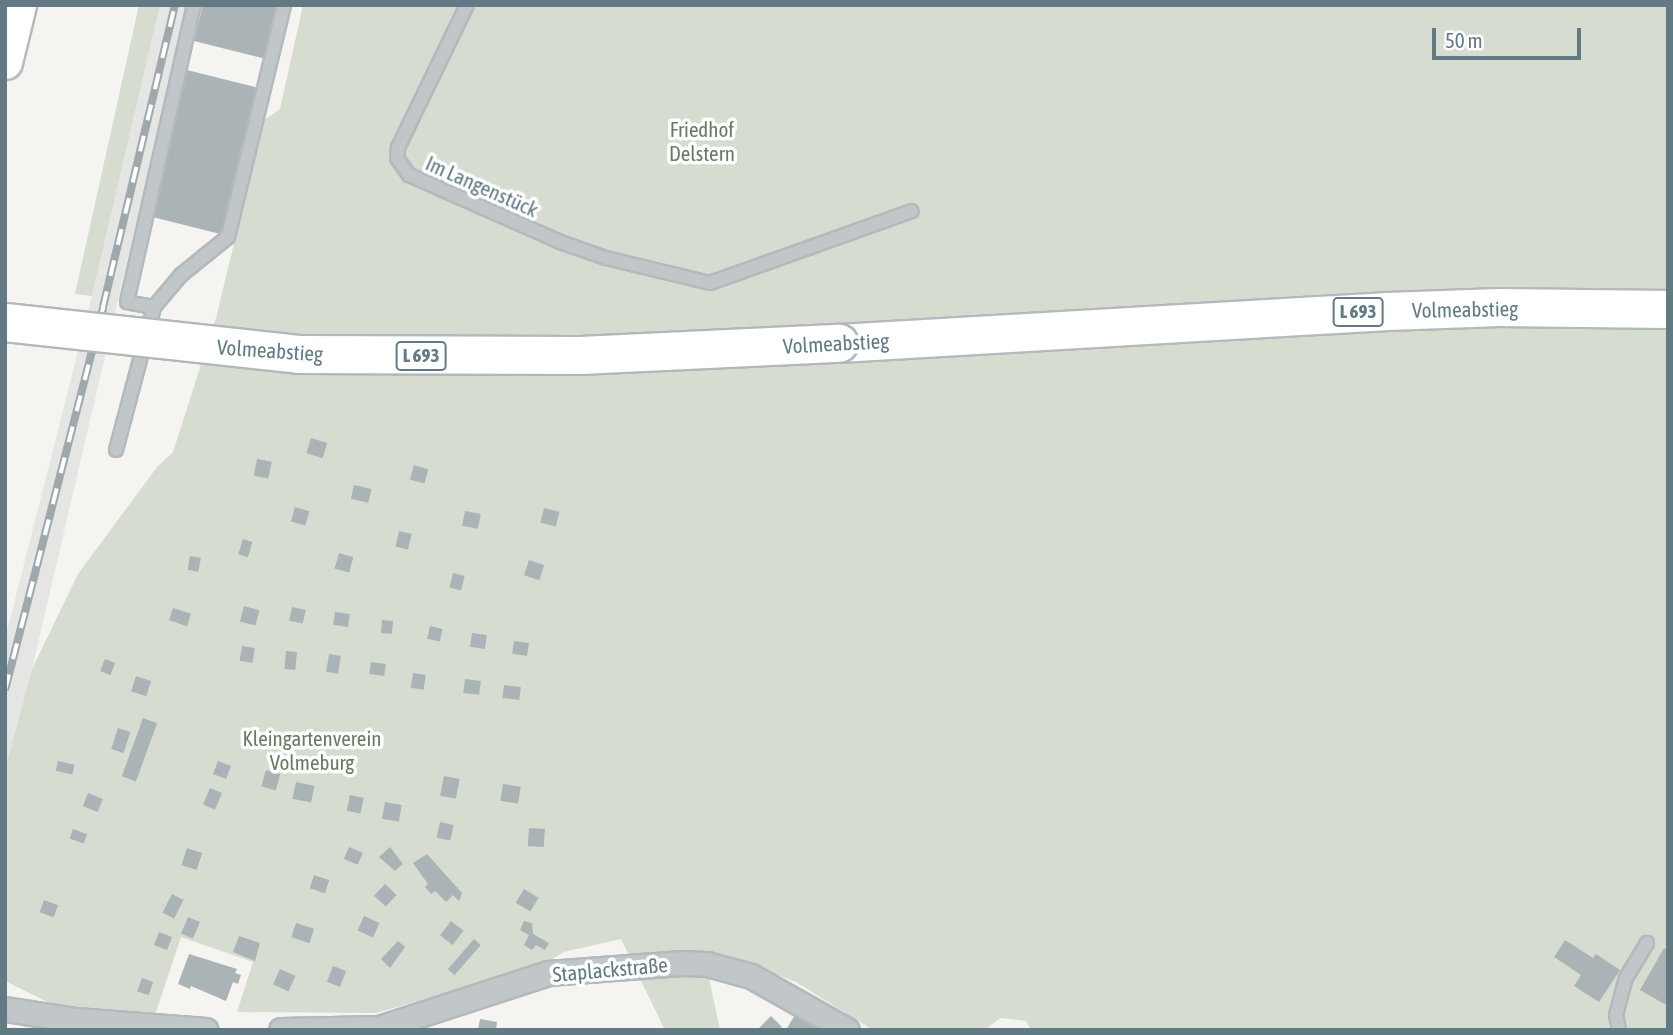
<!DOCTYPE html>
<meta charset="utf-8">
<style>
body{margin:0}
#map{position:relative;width:1673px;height:1035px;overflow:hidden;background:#f5f4f0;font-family:"Asap Condensed",sans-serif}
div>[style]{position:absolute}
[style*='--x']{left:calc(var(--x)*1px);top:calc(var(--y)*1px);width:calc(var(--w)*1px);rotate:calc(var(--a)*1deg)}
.built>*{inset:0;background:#e5e5e3}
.green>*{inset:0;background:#d7dcd1}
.building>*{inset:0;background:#aab4b7;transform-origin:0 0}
.roads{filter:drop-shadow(2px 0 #b3babd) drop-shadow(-2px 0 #b3babd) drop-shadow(0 2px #b3babd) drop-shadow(0 -2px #b3babd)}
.lane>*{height:12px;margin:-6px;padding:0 6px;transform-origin:6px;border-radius:6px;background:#c1c6c8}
.street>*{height:23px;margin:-11.5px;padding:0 11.5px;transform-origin:11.5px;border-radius:11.5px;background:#c1c6c8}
.secondary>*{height:33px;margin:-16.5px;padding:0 16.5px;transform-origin:16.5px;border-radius:16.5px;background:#fff}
.primary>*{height:37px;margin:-18.5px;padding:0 18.5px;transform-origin:18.5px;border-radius:18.5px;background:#fff}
.rail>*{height:8px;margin-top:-4px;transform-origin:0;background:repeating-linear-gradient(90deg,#fff 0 16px,#9fa8ac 0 32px);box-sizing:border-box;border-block:2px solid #9fa8ac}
.bridges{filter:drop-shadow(2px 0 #b2b8ba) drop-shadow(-2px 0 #b2b8ba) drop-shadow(0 2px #b2b8ba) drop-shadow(0 -2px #b2b8ba)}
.primary-bridge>*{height:37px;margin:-18.5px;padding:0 18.5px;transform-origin:18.5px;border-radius:18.5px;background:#fff}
span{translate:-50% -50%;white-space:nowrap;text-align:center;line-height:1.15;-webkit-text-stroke:7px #fff;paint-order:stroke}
.shield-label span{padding:2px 5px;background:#fff;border:2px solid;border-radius:5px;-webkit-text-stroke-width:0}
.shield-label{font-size:19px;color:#617a83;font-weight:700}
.park-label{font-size:21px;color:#6a7a60}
.street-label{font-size:21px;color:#617a83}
.frame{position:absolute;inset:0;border:7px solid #617a83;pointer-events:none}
.scale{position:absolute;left:1432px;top:28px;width:149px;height:32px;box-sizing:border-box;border:4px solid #617a83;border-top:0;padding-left:9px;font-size:21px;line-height:24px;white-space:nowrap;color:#617a83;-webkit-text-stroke:5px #fff;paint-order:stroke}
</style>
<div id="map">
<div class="built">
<div style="clip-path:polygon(160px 5px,187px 5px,32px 669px,5px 769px,5px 639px,92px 296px)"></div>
</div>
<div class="green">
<div style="clip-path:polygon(139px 5px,160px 5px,92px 296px,75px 294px)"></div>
<div style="clip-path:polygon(303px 5px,460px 5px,460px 13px,394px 139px,390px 162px,397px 158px,467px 5px,1668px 5px,1668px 1030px,1031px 1030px,1026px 1021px,1000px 1018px,985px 1030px,873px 1030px,796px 982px,752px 965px,631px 960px,621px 939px,564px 952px,541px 966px,376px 1013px,237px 1012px,253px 962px,181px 937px,154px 1018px,68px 1012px,5px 981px,5px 769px,32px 669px,78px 574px,157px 467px,173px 452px,216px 318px,264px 120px,280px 109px)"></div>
<div style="clip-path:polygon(682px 971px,708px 973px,720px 1030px,665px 1030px,639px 977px)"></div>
</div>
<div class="building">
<div style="clip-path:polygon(203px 5px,279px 5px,266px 59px,194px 41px)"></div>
<div style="left:187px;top:70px;width:74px;height:151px;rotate:14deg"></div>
<div style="left:311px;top:438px;width:17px;height:16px;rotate:17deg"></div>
<div style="left:257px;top:459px;width:15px;height:17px;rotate:11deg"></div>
<div style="left:414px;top:465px;width:15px;height:15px;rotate:16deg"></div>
<div style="left:354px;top:485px;width:18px;height:14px;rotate:13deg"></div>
<div style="left:295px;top:507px;width:15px;height:15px;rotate:16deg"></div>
<div style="left:544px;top:508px;width:16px;height:15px;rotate:14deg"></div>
<div style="left:465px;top:511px;width:16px;height:15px;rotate:11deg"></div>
<div style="left:399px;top:531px;width:13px;height:16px;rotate:13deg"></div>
<div style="left:243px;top:539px;width:10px;height:16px;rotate:17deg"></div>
<div style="left:339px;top:553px;width:15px;height:16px;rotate:16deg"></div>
<div style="left:190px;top:556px;width:11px;height:14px;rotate:10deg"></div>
<div style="left:529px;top:560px;width:16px;height:16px;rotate:18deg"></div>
<div style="left:453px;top:573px;width:12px;height:15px;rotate:14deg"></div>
<div style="left:244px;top:606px;width:16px;height:16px;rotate:15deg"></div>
<div style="left:292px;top:607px;width:14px;height:14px;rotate:12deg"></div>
<div style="left:173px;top:608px;width:19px;height:13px;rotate:18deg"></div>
<div style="left:335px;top:612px;width:15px;height:13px;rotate:8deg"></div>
<div style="left:382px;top:620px;width:11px;height:13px;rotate:5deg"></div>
<div style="left:430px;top:626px;width:13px;height:13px;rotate:13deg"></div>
<div style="left:472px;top:633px;width:15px;height:14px;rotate:8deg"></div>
<div style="left:514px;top:641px;width:15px;height:13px;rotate:8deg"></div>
<div style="left:242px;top:646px;width:13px;height:15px;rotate:9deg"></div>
<div style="left:286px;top:651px;width:11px;height:18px;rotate:5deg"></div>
<div style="left:329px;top:654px;width:12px;height:18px;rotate:9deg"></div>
<div style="left:105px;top:659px;width:11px;height:13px;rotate:22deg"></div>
<div style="left:371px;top:662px;width:15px;height:12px;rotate:8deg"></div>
<div style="left:413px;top:673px;width:13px;height:15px;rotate:9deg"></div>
<div style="left:136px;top:676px;width:16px;height:16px;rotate:18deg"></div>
<div style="left:465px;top:679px;width:16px;height:14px;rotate:7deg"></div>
<div style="left:504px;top:685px;width:17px;height:13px;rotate:7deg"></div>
<div style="left:143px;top:718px;width:15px;height:62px;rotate:20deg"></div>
<div style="left:118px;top:728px;width:13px;height:22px;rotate:18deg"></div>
<div style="left:58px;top:761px;width:17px;height:10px;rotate:13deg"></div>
<div style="left:218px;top:761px;width:14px;height:14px;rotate:21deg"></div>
<div style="left:266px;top:770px;width:15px;height:17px;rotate:16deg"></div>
<div style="left:444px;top:776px;width:16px;height:20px;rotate:11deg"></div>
<div style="left:296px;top:782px;width:19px;height:17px;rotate:12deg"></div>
<div style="left:503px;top:784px;width:18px;height:17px;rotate:9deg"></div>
<div style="left:210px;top:788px;width:13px;height:18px;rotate:23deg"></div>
<div style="left:88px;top:793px;width:16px;height:14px;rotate:22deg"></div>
<div style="left:350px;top:795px;width:14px;height:16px;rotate:12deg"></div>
<div style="left:385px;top:802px;width:17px;height:17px;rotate:10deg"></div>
<div style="left:440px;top:822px;width:14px;height:16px;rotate:12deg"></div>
<div style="left:529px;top:828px;width:16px;height:18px;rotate:4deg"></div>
<div style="left:73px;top:829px;width:15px;height:10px;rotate:20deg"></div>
<div style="left:349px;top:847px;width:15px;height:13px;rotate:23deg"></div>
<div style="clip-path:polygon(390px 847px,403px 864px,395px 871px,379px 857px)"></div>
<div style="left:187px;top:848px;width:16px;height:18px;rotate:18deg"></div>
<div style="clip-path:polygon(427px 854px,462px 893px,459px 901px,453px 895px,446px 902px,435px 891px,431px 894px,425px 887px,428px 884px,413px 863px)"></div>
<div style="left:314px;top:875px;width:16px;height:14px;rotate:18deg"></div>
<div style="left:385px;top:884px;width:16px;height:16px;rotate:43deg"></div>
<div style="left:524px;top:889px;width:17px;height:16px;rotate:31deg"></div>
<div style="left:172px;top:894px;width:13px;height:21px;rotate:27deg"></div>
<div style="left:44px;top:900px;width:15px;height:13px;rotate:20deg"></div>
<div style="left:364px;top:916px;width:17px;height:16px;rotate:24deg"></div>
<div style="left:188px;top:917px;width:13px;height:18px;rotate:23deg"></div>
<div style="left:451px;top:921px;width:16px;height:18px;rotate:38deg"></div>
<div style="clip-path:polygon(524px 921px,532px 923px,533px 934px,549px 943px,545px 950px,536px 945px,532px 950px,524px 945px,529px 935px,520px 930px)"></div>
<div style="left:296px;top:923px;width:19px;height:15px;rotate:18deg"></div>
<div style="left:159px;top:932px;width:14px;height:14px;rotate:21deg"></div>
<div style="clip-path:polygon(239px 936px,260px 943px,255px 961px,233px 952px)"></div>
<div style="left:474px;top:939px;width:9px;height:40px;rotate:41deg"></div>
<div style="clip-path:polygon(1565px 940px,1593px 958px,1596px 954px,1620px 970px,1599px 1002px,1574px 986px,1581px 975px,1554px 957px)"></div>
<div style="clip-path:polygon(398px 941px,405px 947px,390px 968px,381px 959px)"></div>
<div style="clip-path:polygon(1664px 948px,1668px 950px,1668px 1006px,1640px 990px)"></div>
<div style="clip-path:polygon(189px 954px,237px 969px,235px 973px,241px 975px,238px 984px,233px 982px,226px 1001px,191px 986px,190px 989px,178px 984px)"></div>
<div style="left:333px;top:966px;width:14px;height:17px;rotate:21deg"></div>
<div style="left:280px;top:969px;width:17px;height:17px;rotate:24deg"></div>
<div style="left:142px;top:978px;width:12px;height:14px;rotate:20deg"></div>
<div style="clip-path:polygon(796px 1013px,822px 1030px,786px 1030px)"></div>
<div style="clip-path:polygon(771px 1016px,782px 1027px,778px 1030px,761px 1030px,759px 1028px)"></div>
<div style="clip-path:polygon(480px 1019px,497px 1022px,496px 1030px,478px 1030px)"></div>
</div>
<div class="roads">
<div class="lane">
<div style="--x:467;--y:5;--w:159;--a:115.8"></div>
<div style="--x:398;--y:148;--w:10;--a:96"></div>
<div style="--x:397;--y:158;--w:21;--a:55"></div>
<div style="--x:409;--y:175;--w:165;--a:23.9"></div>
<div style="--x:560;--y:242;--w:49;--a:19.2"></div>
<div style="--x:606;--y:258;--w:107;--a:13.5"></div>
<div style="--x:710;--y:283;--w:214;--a:-19.6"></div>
<div style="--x:154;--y:307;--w:42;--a:-49.8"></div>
<div style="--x:181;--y:275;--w:60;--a:-39"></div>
<div style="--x:228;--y:237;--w:239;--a:-76.4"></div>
<div style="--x:116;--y:450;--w:148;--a:-75.1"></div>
<div style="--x:154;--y:307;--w:27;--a:-170"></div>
<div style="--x:127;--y:302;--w:304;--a:-77.3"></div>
<div style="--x:1619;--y:1030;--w:15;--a:-101"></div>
<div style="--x:1616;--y:1015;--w:38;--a:-75"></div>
<div style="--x:1626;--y:978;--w:41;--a:-59"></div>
</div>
<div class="street">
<div style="--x:5;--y:1009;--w:72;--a:8.8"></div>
<div style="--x:76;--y:1020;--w:130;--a:4.4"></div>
<div style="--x:281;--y:1030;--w:98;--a:-1.2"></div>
<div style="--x:379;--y:1028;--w:178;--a:-18"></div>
<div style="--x:548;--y:973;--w:134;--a:-4.3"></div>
<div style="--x:682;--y:963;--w:25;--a:2"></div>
<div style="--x:707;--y:964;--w:46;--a:15.3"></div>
<div style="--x:751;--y:976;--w:110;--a:29.4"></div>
</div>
<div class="secondary">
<div style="--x:5;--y:62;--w:59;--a:-76.2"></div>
</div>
<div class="primary">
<div style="--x:839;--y:343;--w:549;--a:-3.34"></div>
<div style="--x:1387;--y:311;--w:112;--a:-2"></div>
<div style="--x:1499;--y:307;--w:169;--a:0.7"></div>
</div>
</div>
<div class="rail">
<div style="--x:5;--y:690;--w:395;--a:-75.6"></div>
<div style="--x:103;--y:307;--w:310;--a:-76.6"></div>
</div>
<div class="bridges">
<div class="primary-bridge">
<div style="--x:5;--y:322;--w:295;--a:6.2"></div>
<div style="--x:298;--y:354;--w:282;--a:0.2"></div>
<div style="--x:580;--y:355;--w:259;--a:-2.7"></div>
</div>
</div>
<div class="shield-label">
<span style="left:1358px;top:312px">L 693</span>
<span style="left:421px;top:356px">L 693</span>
</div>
<div class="park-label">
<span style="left:702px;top:141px">Friedhof<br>Delstern</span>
<span style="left:312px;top:750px">Kleingartenverein<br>Volmeburg</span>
</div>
<div class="street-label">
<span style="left:482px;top:186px;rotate:24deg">Im Langenstück</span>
<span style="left:1465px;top:309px;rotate:-1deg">Volmeabstieg</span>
<span style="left:836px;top:343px;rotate:-3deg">Volmeabstieg</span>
<span style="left:270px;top:350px;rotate:4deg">Volmeabstieg</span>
<span style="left:610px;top:969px;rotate:-5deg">Staplackstraße</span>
</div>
<div class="frame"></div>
<div class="scale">50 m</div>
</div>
